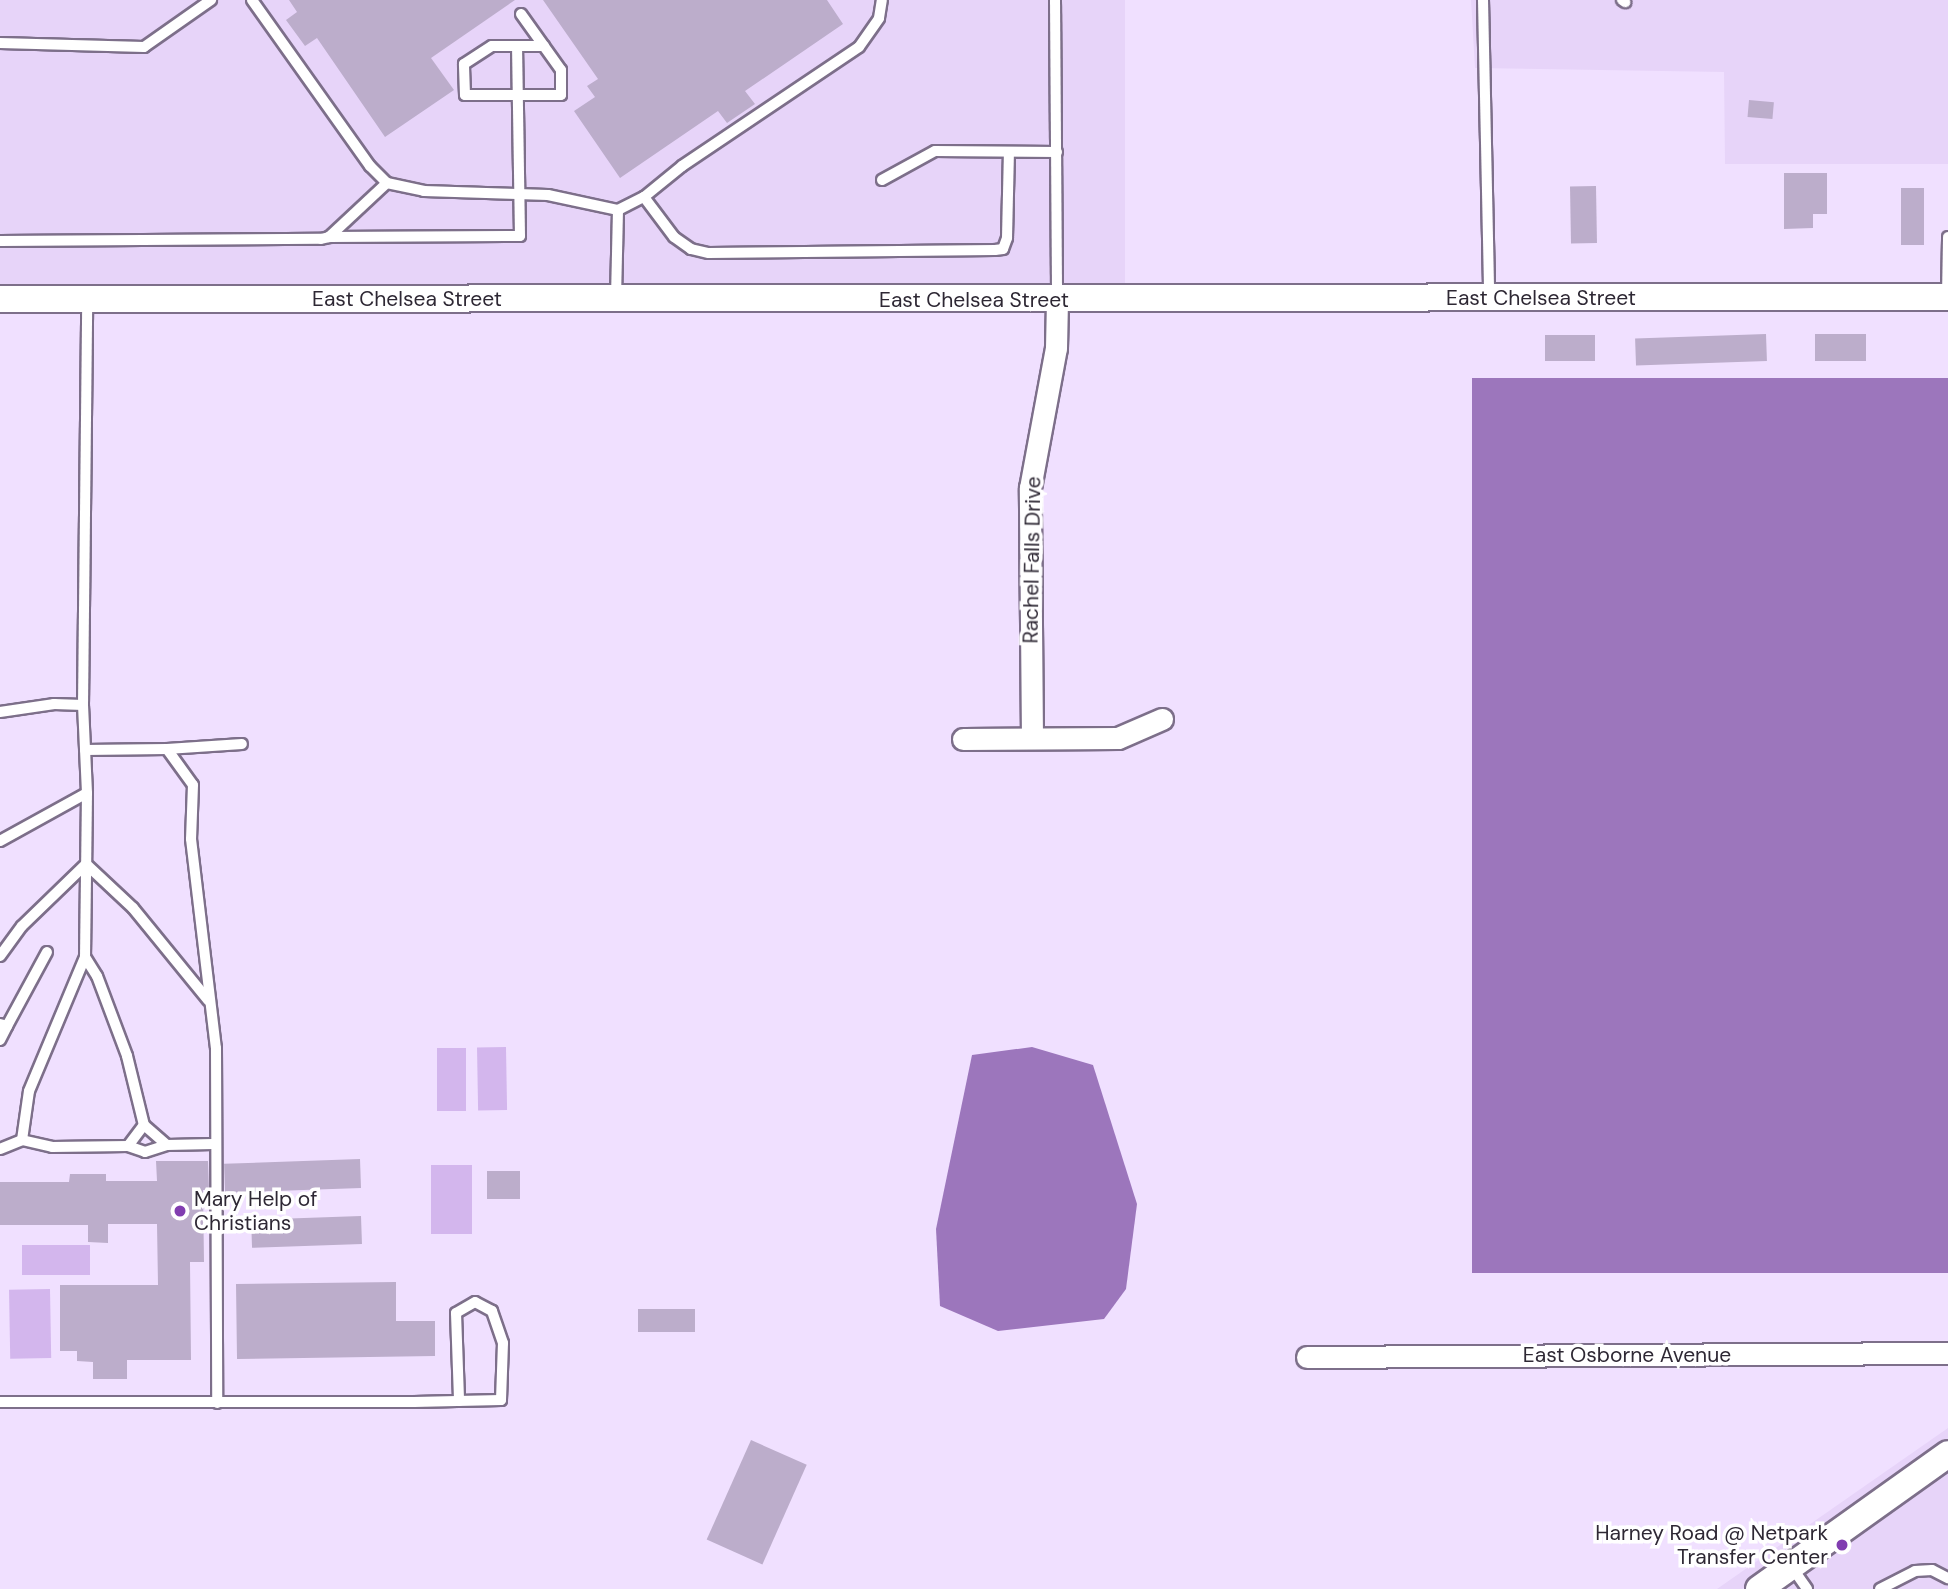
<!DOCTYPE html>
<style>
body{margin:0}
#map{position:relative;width:1948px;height:1589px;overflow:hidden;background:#f0e0ff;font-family:"DM Sans",sans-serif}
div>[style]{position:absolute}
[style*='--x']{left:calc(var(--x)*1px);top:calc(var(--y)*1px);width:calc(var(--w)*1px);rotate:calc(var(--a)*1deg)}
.built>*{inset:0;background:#e7d4f9;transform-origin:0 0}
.green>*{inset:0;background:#d3b6ed;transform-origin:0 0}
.water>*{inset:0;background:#9c76bc;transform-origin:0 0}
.building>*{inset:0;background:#bcadcb;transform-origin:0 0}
.roads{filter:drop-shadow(2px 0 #7d6f8a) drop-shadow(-2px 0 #7d6f8a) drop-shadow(0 2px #7d6f8a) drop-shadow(0 -2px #7d6f8a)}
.service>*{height:10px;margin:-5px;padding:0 5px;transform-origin:5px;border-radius:5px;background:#fff}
.minor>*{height:21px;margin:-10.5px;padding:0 10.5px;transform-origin:10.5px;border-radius:10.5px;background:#fff}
.tertiary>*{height:26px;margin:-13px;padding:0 13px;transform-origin:13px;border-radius:13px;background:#fff}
.dots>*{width:19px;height:19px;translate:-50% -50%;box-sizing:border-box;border:4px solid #fff;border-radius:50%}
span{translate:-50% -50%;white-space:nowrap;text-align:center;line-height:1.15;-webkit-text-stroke:7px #fff;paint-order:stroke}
.street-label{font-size:21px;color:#2e2834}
.poi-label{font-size:21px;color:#2e2834}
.left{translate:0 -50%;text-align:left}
.right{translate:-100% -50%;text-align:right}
</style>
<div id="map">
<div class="built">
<div style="left:0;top:0;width:1125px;height:289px"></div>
<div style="clip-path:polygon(1471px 0,1948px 0,1948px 164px,1725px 164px,1724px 72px,1475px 68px)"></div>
<div style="clip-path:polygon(1948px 1428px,1948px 1441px,1742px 1589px,1717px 1589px)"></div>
<div style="clip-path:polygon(1948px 1466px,1948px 1589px,1776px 1589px)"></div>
</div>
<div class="green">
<div style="left:506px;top:1047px;width:63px;height:29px;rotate:89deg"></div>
<div style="left:437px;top:1048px;width:29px;height:63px"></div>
<div style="left:431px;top:1165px;width:41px;height:69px"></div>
<div style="left:90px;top:1245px;width:30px;height:68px;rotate:90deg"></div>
<div style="left:50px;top:1289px;width:69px;height:41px;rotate:89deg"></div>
</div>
<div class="water">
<div style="left:1948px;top:378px;width:895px;height:476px;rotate:90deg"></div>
<div style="clip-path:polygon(1032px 1047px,1093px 1065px,1137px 1204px,1126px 1289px,1104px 1319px,998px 1331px,940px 1306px,936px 1229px,972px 1055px)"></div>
</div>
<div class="building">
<div style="clip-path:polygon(289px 0,515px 0,431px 58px,454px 90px,385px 137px,317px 38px,305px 46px,286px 20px,297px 12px)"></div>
<div style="clip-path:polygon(543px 0,827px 0,843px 24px,745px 91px,755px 104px,727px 123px,718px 111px,620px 178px,574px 111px,595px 97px,587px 86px,598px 79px)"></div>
<div style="left:1749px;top:100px;width:25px;height:17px;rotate:5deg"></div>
<div style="clip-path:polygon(1784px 173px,1827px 173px,1827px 214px,1813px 214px,1813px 228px,1784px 229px)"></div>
<div style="left:1596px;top:186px;width:57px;height:26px;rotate:89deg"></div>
<div style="left:1901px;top:188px;width:23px;height:57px"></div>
<div style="left:1766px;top:334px;width:27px;height:131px;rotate:88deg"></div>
<div style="left:1815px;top:334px;width:51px;height:27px"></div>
<div style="left:1545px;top:335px;width:50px;height:26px"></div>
<div style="left:360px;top:1159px;width:29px;height:136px;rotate:88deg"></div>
<div style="clip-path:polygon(156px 1161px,208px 1161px,209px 1190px,203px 1190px,204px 1262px,190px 1262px,191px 1360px,127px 1360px,127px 1379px,93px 1379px,93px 1362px,77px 1361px,77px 1351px,60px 1351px,60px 1285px,158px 1285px,157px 1224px,108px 1224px,108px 1243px,88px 1242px,88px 1225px,0 1225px,0 1182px,69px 1182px,70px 1174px,106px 1174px,106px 1181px,157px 1181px)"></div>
<div style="left:487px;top:1171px;width:33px;height:28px"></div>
<div style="left:361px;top:1216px;width:28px;height:110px;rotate:88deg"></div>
<div style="clip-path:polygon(396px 1282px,396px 1321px,435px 1321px,435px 1356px,237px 1359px,236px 1284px)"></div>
<div style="left:638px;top:1309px;width:57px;height:23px"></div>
<div style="left:751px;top:1440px;width:61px;height:109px;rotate:24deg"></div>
</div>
<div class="roads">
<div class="service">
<div style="--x:252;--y:0;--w:204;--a:54.6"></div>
<div style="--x:370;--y:166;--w:24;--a:45"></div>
<div style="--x:387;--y:183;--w:38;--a:12"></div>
<div style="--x:424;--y:191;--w:124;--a:1.8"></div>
<div style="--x:548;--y:195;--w:72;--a:12.1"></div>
<div style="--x:618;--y:210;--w:29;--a:-27"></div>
<div style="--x:644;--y:197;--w:49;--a:-39.2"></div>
<div style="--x:682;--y:166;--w:213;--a:-33.9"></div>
<div style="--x:859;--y:47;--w:35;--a:-55"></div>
<div style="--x:879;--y:18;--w:18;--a:-81"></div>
<div style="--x:1055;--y:0;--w:298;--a:89.6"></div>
<div style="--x:1483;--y:0;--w:298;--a:88.8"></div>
<div style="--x:1622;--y:0;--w:4;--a:34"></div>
<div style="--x:521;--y:14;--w:69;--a:54.5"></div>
<div style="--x:561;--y:70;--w:25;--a:90"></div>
<div style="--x:561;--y:95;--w:96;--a:180"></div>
<div style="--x:465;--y:95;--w:31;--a:-92"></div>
<div style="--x:464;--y:64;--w:33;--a:-33"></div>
<div style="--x:492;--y:46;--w:52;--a:0"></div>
<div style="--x:0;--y:43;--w:144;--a:1.6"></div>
<div style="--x:144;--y:47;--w:82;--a:-35"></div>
<div style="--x:882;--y:180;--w:60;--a:-28.7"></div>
<div style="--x:935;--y:151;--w:122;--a:0.5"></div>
<div style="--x:644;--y:197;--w:50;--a:53.1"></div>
<div style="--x:674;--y:237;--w:21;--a:35"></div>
<div style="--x:691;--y:249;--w:18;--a:13"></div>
<div style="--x:709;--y:253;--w:286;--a:-0.6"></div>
<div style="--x:995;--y:250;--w:8;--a:-7"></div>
<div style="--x:1003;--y:249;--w:12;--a:-70"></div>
<div style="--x:1007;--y:238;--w:86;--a:-88.7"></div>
<div style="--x:329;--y:237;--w:191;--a:-0.3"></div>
<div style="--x:520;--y:236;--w:190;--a:-90.9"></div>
<div style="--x:0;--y:241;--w:321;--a:-0.4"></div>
<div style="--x:321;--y:239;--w:8;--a:-14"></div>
<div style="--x:329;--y:237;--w:79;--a:-43"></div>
<div style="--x:1947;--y:297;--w:60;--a:-89"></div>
<div style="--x:616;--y:298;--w:88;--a:-88.7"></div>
<div style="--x:0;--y:712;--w:55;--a:-8.4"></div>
<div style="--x:54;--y:704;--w:29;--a:2"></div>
<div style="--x:83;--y:705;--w:406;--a:-89.4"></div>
<div style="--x:167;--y:749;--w:75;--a:-3.8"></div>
<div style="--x:85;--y:750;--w:82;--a:-0.7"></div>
<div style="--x:167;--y:749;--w:44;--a:54.2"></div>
<div style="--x:193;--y:785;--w:54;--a:92.1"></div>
<div style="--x:191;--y:839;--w:210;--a:83.2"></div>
<div style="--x:216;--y:1048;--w:355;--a:89.8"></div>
<div style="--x:0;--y:841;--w:99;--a:-28.9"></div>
<div style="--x:87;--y:793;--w:88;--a:-92.6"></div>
<div style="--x:0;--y:956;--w:37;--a:-54"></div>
<div style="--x:22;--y:926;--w:89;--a:-44.1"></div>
<div style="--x:86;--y:864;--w:64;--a:43.1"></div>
<div style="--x:133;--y:908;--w:119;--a:50.8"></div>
<div style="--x:85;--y:957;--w:164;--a:-89.3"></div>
<div style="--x:0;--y:1024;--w:7;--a:16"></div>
<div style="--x:7;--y:1026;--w:84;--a:-61.6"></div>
<div style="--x:0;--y:1040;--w:16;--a:-63"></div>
<div style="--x:22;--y:1140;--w:49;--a:-81.9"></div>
<div style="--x:29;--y:1091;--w:145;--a:-67.3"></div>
<div style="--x:85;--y:957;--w:22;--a:58"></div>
<div style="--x:97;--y:976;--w:85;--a:69.4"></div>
<div style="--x:127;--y:1056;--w:71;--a:76.2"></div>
<div style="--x:144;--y:1125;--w:30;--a:41"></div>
<div style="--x:128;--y:1146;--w:26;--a:-53"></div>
<div style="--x:0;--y:1149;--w:24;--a:-22"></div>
<div style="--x:22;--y:1140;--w:31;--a:13"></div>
<div style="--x:52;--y:1147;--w:76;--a:-0.8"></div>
<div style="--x:128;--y:1146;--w:18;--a:19"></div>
<div style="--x:145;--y:1152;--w:23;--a:-18"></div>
<div style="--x:167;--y:1145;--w:46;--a:-1.2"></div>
<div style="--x:0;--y:1402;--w:414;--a:0"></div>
<div style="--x:414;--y:1402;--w:87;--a:-1.3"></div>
<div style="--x:501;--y:1400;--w:57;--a:-88"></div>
<div style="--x:503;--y:1343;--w:34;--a:-109"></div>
<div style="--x:492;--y:1311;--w:19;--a:-152"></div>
<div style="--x:475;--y:1302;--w:22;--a:150"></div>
<div style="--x:456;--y:1313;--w:88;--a:88"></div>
<div style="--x:1791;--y:1566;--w:28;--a:55"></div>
<div style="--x:1880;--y:1589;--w:39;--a:-27"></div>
<div style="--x:1915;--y:1571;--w:17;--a:-3"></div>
<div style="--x:1932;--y:1570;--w:18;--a:27"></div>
</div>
<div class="minor">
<div style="--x:1032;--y:738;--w:250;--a:-90.5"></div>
<div style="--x:1030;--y:488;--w:142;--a:-79.5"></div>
<div style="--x:1056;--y:348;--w:48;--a:-88.8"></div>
<div style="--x:963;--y:739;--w:155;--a:-0.4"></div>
<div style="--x:1118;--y:738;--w:48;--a:-23.4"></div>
<div style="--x:1307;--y:1357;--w:641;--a:-0.36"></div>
</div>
<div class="tertiary">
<div style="--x:0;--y:299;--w:1948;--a:-0.06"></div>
<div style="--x:1759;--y:1589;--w:232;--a:-35.5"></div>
</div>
</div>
<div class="dots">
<div style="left:180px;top:1211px;background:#813db0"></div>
<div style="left:1842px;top:1545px;background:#813db0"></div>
</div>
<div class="street-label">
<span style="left:1541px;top:298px">East Chelsea Street</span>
<span style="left:407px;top:299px">East Chelsea Street</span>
<span style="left:974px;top:300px">East Chelsea Street</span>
<span style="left:1032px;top:560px;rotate:-89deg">Rachel Falls Drive</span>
<span style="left:1627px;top:1355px">East Osborne Avenue</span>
</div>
<div class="poi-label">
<span class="left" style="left:194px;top:1211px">Mary Help of<br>Christians</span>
<span class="right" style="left:1828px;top:1545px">Harney Road @ Netpark<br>Transfer Center</span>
</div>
</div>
